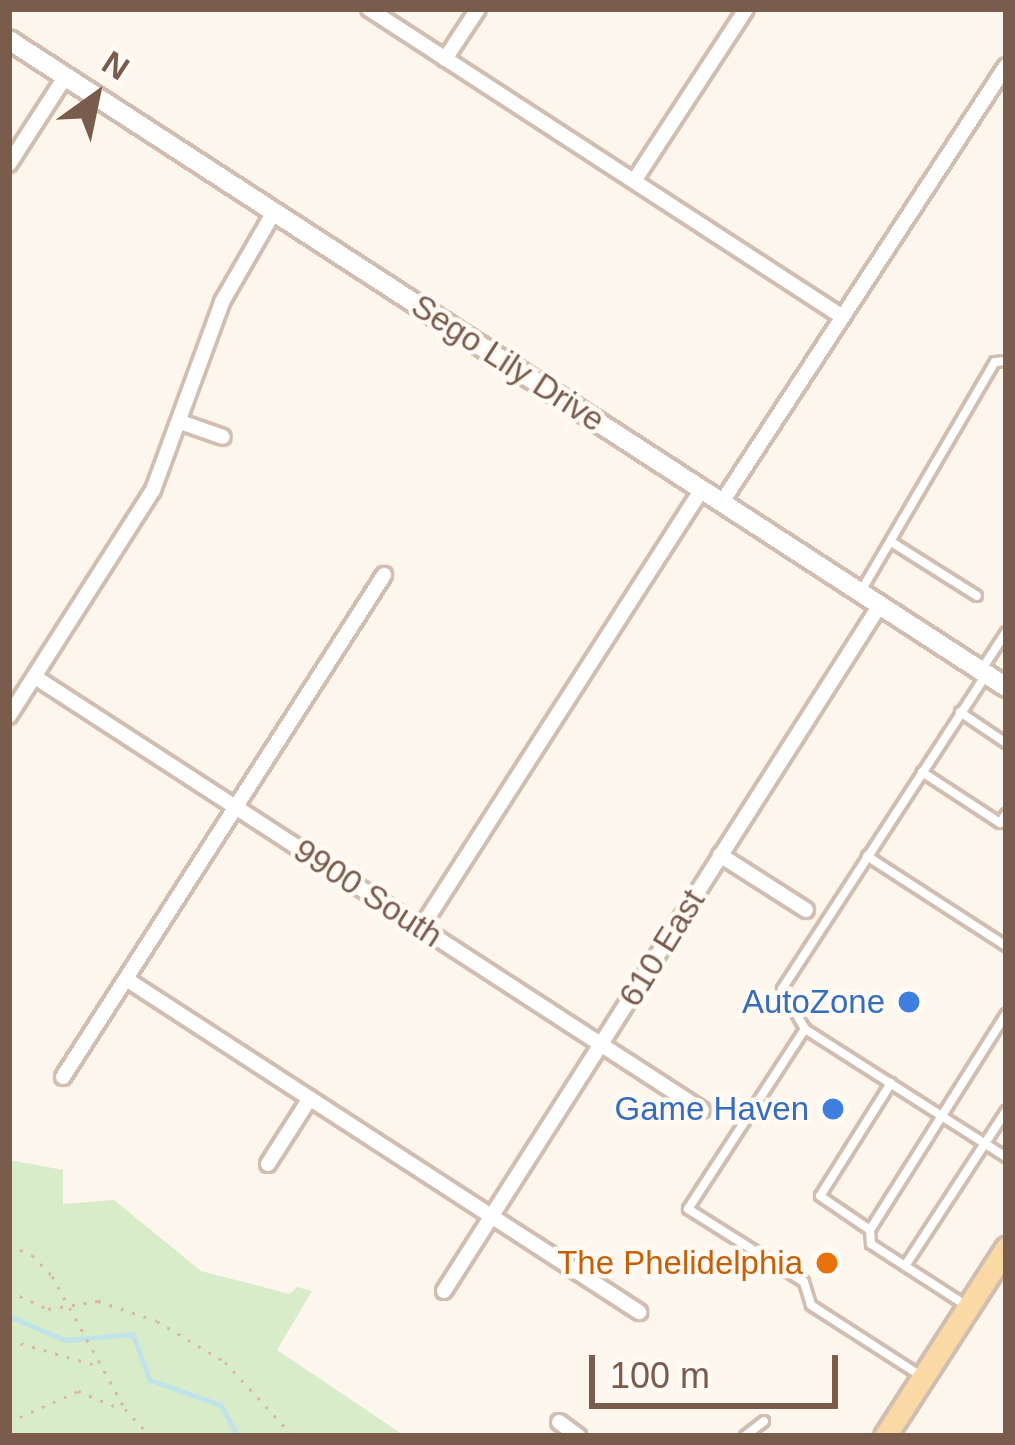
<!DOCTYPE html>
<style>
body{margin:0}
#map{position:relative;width:1015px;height:1445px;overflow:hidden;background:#fdf6ec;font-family:Helvetica,sans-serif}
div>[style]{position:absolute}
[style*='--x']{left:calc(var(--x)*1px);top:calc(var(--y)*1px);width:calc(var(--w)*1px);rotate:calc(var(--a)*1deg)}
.green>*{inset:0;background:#d8ecc9}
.stream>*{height:4.5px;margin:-2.25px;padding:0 2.25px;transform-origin:2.25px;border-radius:2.25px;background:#bfe3e8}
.path>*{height:3px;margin-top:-1.5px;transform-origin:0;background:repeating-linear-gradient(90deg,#d9b8a5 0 3px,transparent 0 12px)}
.roads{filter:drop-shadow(3px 0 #d1beb0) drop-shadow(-3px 0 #d1beb0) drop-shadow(0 3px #d1beb0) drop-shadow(0 -3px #d1beb0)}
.lane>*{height:8px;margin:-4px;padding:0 4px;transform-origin:4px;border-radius:4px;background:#fff}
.street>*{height:14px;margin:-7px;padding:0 7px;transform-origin:7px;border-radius:7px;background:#fff}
.secondary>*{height:18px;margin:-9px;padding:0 9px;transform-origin:9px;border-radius:9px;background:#fff}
.primary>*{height:21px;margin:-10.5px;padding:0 10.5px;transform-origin:10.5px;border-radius:10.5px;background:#fbd9a5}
.dots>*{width:33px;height:33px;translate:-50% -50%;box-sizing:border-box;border:6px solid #fffaf3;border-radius:50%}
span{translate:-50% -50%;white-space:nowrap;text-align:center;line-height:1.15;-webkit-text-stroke:9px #fffaf3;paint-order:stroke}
.street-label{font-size:33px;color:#7a5c4d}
.shop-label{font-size:33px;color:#366cbe}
.right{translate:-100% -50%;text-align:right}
.food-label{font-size:33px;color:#c56008}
.frame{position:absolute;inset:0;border:12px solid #7a5c4d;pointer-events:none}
.north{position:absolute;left:36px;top:36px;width:120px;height:120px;-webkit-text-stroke:9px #fffaf3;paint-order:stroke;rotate:33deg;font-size:33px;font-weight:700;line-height:48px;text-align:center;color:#7a5c4d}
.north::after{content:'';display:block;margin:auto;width:42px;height:54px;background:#7a5c4d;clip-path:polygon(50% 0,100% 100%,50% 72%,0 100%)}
.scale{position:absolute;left:589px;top:1355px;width:249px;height:54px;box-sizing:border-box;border:6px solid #7a5c4d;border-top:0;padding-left:15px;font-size:36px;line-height:42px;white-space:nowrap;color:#7a5c4d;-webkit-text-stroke:9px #fffaf3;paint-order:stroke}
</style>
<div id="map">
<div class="green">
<div style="clip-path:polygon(9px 1160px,63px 1170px,63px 1204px,114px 1200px,201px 1271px,290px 1294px,297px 1287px,312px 1291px,277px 1350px,405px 1436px,9px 1436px)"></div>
</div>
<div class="stream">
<div style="--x:9;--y:1316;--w:61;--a:23.2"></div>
<div style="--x:65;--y:1340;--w:68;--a:-5"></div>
<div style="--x:133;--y:1334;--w:49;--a:69.7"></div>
<div style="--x:150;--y:1380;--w:75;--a:19.4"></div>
<div style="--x:221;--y:1405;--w:35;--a:61"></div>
</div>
<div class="path">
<div style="--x:9;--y:1245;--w:25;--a:23"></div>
<div style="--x:32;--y:1255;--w:29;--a:46"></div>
<div style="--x:52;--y:1276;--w:152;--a:61.2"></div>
<div style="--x:125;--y:1409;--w:37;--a:47"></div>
<div style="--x:9;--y:1291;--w:43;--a:24.8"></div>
<div style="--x:48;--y:1309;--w:51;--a:-9.1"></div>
<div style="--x:98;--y:1301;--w:62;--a:18.7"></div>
<div style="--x:157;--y:1321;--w:79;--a:31.1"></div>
<div style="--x:225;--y:1362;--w:100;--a:47.4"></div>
<div style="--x:9;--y:1340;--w:94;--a:16.1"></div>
<div style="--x:9;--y:1422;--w:76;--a:-24.2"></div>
<div style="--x:78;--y:1391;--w:47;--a:22.7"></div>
</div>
<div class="roads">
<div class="lane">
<div style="--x:893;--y:543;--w:99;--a:32.2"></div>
<div style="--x:861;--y:591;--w:265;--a:-59.7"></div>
<div style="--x:995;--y:362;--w:11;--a:-5"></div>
<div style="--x:982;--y:669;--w:44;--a:-57"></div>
<div style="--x:960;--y:712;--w:55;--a:34"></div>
<div style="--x:922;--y:772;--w:93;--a:33.2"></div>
<div style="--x:1000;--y:823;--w:11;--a:-56"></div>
<div style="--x:867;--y:856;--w:166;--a:32.9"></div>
<div style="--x:805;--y:1029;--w:238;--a:32.5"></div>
<div style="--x:891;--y:1083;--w:133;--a:122.1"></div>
<div style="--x:820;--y:1196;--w:60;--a:34.2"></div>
<div style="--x:870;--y:1230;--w:14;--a:86"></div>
<div style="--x:871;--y:1244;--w:114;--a:32.9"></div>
<div style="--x:870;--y:1230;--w:255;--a:-57.8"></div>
<div style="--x:905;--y:1266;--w:185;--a:-56.9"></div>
<div style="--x:921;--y:1376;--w:131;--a:-147.2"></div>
<div style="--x:811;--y:1305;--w:24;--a:-107"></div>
<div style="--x:804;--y:1282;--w:137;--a:-147.8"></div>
<div style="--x:688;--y:1209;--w:215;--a:-57"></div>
<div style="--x:805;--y:1029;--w:46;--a:-119.9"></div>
<div style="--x:782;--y:989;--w:374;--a:-57"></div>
<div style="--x:745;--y:1436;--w:24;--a:-38"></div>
</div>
<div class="street">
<div style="--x:369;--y:9;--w:563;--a:33.04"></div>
<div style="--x:445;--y:59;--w:60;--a:-56.6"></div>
<div style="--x:9;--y:164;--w:103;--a:-57.2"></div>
<div style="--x:634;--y:181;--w:205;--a:-56.9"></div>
<div style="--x:183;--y:423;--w:42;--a:19.3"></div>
<div style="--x:722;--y:502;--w:520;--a:-56.92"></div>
<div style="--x:35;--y:677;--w:795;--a:32.99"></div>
<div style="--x:9;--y:716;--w:268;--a:-57.5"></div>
<div style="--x:153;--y:490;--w:200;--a:-69.8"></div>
<div style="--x:222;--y:302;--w:104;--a:-60"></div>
<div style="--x:720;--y:855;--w:102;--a:32.6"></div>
<div style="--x:421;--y:928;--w:521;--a:-57.38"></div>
<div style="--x:126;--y:979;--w:612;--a:32.99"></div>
<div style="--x:63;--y:1077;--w:596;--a:-57.4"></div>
<div style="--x:268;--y:1164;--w:78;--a:-57.5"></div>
<div style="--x:444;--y:1291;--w:813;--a:-57.56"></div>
<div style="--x:559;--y:1422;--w:24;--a:36"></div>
</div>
<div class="secondary">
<div style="--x:9;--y:40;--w:1189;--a:32.98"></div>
</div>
<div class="primary">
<div style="--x:885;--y:1436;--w:224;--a:-57.2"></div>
</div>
</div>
<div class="dots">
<div style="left:909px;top:1002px;background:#3f7fe0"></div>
<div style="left:833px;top:1109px;background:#3f7fe0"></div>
<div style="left:827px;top:1263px;background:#e8710a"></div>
</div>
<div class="street-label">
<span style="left:508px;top:363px;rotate:33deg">Sego Lily Drive</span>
<span style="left:368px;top:893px;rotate:33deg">9900 South</span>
<span style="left:662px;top:948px;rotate:-58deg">610 East</span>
</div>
<div class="shop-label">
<span class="right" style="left:885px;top:1002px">AutoZone</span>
<span class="right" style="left:809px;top:1109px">Game Haven</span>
</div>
<div class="food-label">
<span class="right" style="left:803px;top:1263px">The Phelidelphia</span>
</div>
<div class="frame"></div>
<div class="north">N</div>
<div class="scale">100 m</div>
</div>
